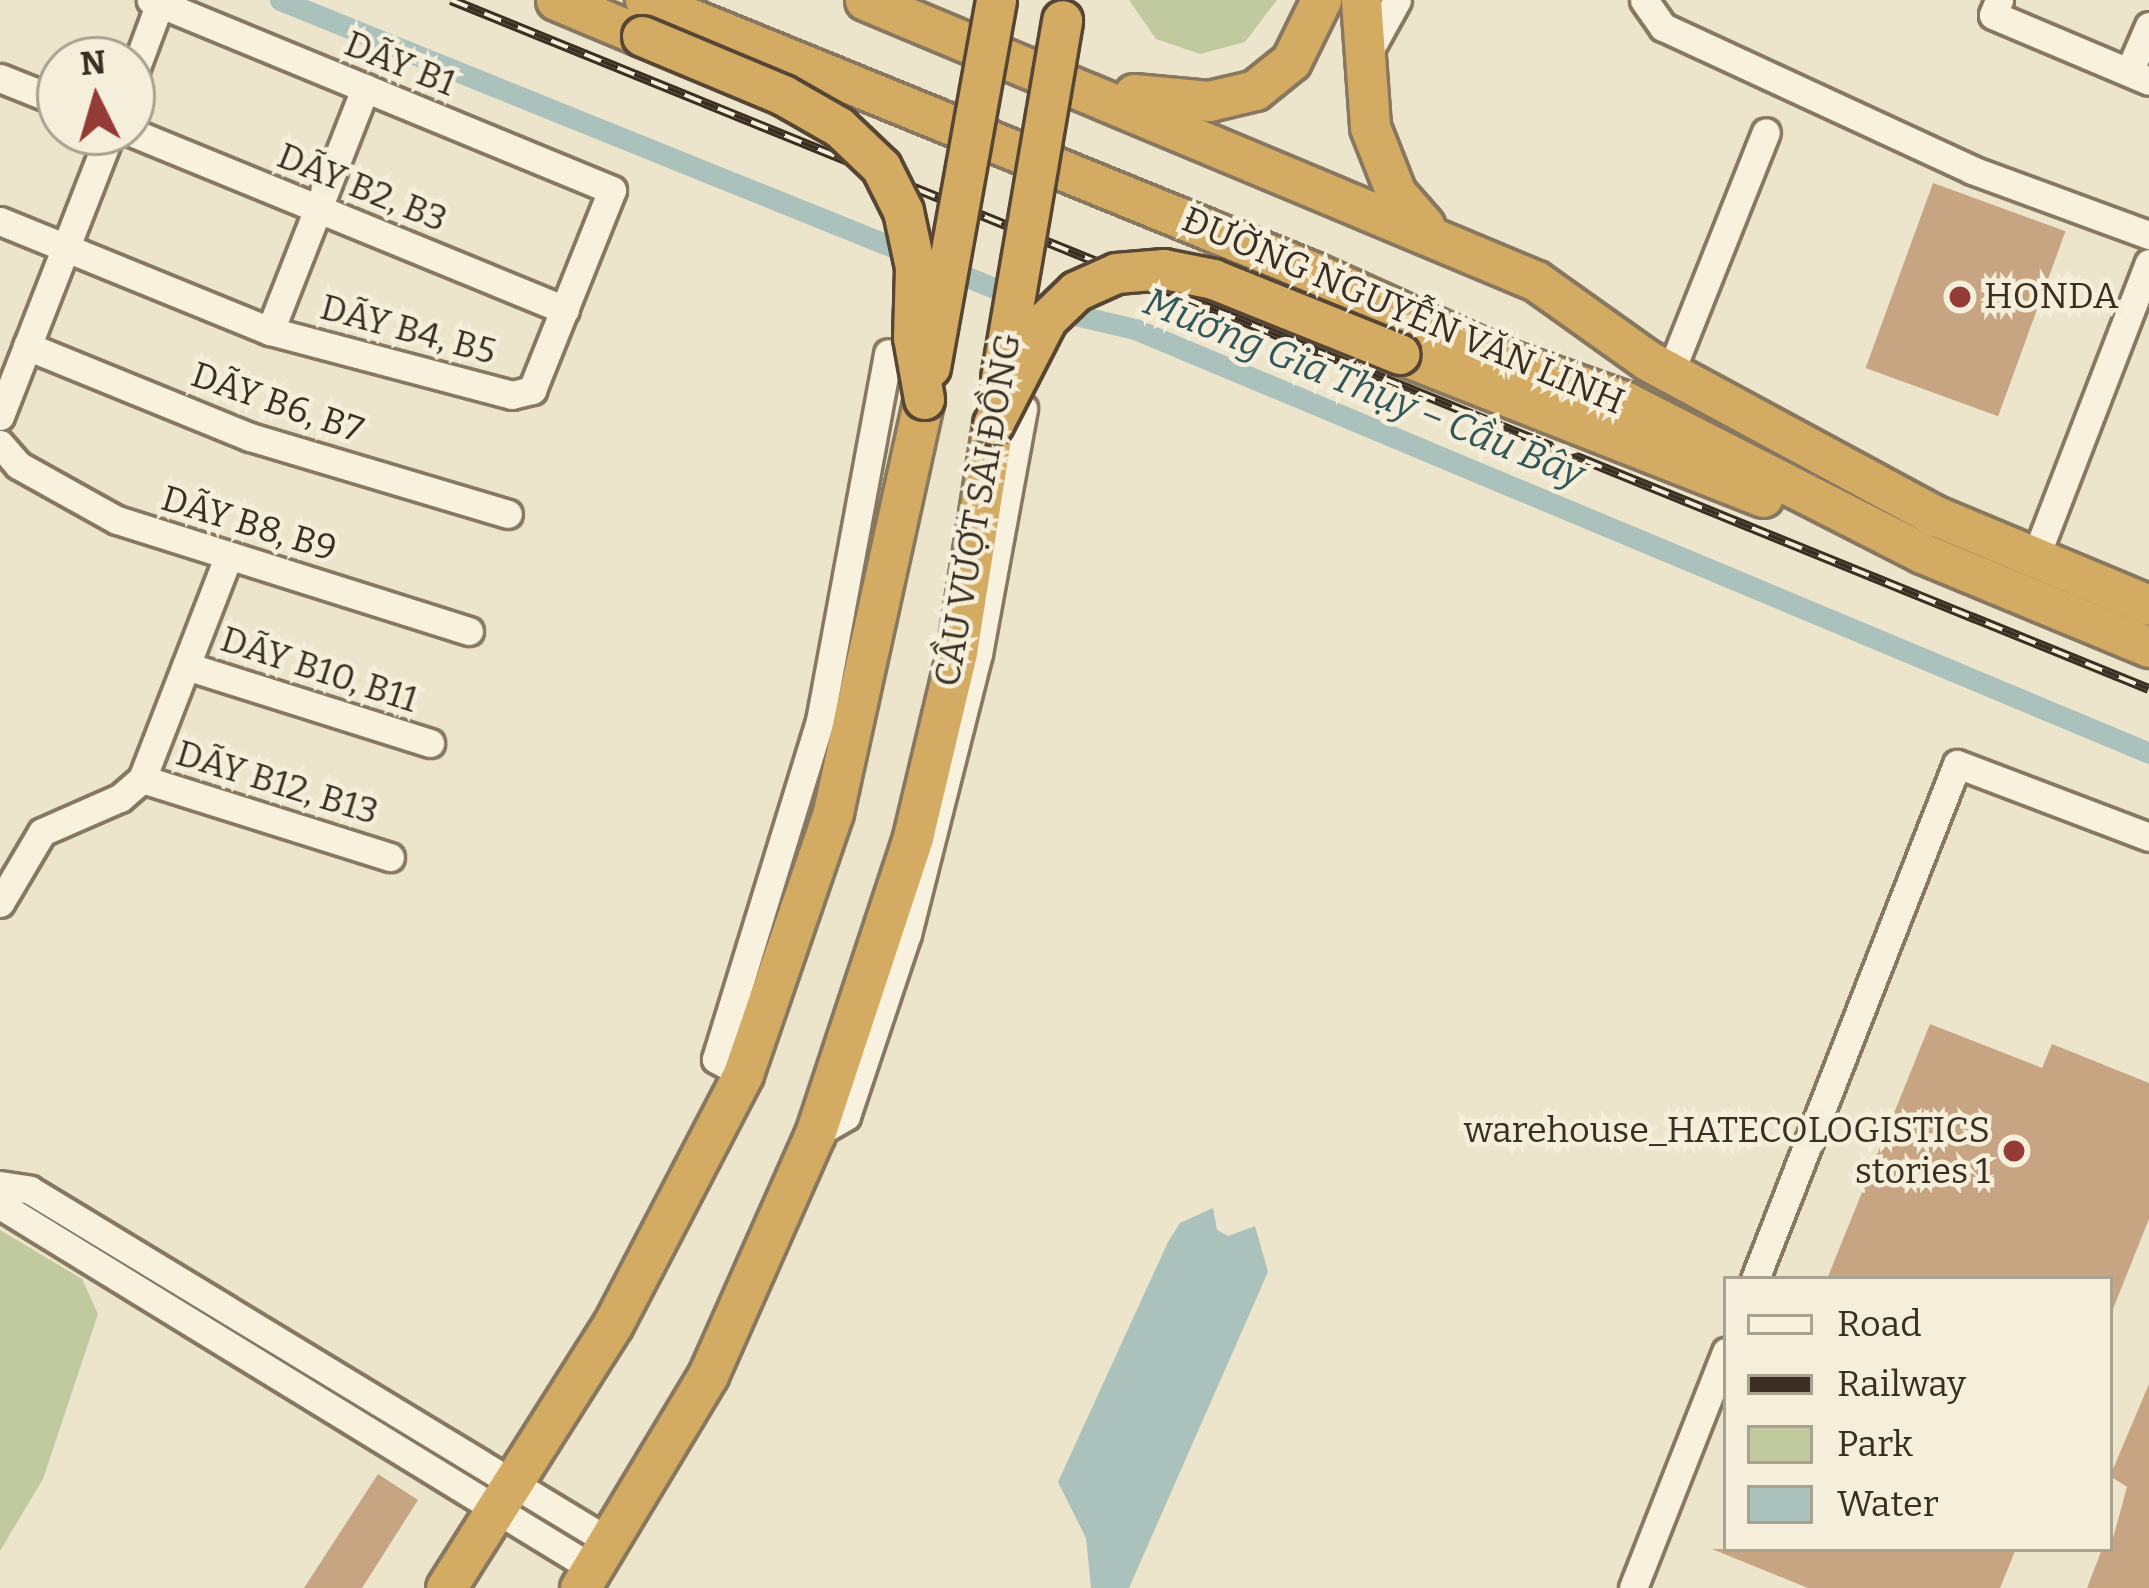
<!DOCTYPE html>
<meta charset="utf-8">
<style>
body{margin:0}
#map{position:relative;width:2149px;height:1588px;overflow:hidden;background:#ece5cb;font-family:Bitter,serif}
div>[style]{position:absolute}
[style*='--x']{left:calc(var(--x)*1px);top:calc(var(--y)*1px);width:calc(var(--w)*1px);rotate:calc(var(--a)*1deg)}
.green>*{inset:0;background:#c1ca9f}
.water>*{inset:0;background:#abc1bc}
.canal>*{height:21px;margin:-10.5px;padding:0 10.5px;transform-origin:10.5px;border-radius:10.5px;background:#abc1bc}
.building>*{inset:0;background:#c7a583;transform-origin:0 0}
.roads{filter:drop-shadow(3px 0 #887860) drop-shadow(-3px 0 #887860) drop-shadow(0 3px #887860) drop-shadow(0 -3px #887860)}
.minor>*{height:27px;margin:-13.5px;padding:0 13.5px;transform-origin:13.5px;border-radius:13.5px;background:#f7f1de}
.highway>*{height:39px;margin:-19.5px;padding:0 19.5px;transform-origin:19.5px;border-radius:19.5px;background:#d4ab63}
.rail>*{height:10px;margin-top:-5px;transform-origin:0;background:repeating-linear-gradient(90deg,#f4eeda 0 18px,#3a2f22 0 36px);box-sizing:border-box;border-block:3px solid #3a2f22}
.bridges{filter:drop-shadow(3px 0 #564633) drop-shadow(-3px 0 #564633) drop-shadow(0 3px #564633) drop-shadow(0 -3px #564633)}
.highway-bridge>*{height:39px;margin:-19.5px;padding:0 19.5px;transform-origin:19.5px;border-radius:19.5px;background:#d4ab63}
.dots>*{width:33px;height:33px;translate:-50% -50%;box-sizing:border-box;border:6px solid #f4eeda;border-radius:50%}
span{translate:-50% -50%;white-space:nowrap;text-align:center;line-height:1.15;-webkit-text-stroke:9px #f4eeda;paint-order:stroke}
.street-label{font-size:36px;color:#3a2f22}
.poi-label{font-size:36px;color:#3a2f22}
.left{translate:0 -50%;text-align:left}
.right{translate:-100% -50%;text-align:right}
.water-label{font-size:39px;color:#335758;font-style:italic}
.legend{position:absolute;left:1723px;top:1276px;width:390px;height:276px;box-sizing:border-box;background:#f4eeda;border:3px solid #aaa290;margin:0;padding:15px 21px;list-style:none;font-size:36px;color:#3a2f22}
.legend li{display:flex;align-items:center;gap:24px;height:60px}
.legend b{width:60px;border:3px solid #aaa290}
.north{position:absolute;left:36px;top:36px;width:120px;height:120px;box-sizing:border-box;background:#f4eeda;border:3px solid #aaa290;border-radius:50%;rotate:355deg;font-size:33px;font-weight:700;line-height:48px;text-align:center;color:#3a2f22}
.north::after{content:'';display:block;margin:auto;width:42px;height:54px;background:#933b34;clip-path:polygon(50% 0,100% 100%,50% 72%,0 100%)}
</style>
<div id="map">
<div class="green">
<div style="clip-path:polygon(1129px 0,1277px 0,1245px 42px,1200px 54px,1156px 39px)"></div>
<div style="clip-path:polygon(0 1230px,82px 1279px,98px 1314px,43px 1479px,0 1551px)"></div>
</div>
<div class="water">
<div style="clip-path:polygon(1213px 1208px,1217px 1230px,1228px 1236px,1255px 1226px,1268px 1272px,1129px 1588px,1091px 1588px,1086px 1538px,1058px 1482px,1168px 1242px,1180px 1223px)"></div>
</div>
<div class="canal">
<div style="--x:280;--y:0;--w:797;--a:21.96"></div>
<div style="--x:1054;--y:310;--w:83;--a:13.2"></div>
<div style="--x:1135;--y:329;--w:1099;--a:22.69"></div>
</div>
<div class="building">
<div style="left:1933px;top:183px;width:141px;height:197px;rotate:20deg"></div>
<div style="clip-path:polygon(1930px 1024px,2042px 1068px,2052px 1044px,2149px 1083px,2149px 1219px,2111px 1314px,2110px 1279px,1827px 1279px)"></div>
<div style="clip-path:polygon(2149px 1384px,2149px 1588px,2087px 1588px,2102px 1549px,2110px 1549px,2127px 1487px,2110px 1476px)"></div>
<div style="clip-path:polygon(378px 1474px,418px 1500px,362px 1588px,304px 1588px)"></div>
<div style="clip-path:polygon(1712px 1549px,2016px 1549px,2000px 1588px,1808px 1588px)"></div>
</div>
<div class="roads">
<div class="minor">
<div style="--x:1644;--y:0;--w:33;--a:55"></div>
<div style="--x:1663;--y:27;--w:340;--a:24.8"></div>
<div style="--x:1972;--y:170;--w:189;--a:20.2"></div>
<div style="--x:1999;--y:0;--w:16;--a:112"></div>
<div style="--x:1993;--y:15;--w:169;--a:22.9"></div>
<div style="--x:1365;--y:58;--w:66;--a:-61.1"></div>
<div style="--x:2129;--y:72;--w:50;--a:-66.5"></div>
<div style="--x:0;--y:78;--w:65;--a:21.8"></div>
<div style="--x:132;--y:78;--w:83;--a:-69.6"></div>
<div style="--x:131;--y:132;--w:469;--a:22.3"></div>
<div style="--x:0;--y:221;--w:292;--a:22.2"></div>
<div style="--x:270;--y:331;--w:250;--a:14.8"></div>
<div style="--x:512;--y:395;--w:21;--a:-14"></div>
<div style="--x:532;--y:390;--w:215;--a:-68.2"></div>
<div style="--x:612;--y:190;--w:499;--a:-157.6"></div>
<div style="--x:270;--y:331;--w:261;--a:-68.6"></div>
<div style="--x:27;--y:346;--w:241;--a:22.2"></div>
<div style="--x:250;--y:437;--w:269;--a:16.6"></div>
<div style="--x:1670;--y:373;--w:259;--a:-68.3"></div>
<div style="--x:0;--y:416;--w:305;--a:-68.7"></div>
<div style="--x:0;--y:444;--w:28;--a:49"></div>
<div style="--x:18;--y:465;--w:113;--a:29.1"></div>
<div style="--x:117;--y:520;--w:369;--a:17.5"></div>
<div style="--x:2035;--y:558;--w:316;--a:-68.9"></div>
<div style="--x:186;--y:666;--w:256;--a:17.5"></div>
<div style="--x:142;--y:779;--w:260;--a:17.5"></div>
<div style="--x:0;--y:903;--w:82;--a:-59.4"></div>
<div style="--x:42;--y:832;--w:85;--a:-23.6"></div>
<div style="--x:120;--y:798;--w:29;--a:-41"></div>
<div style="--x:142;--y:779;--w:235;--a:-68.8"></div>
<div style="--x:743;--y:1074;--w:31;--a:-151"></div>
<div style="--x:716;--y:1059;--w:354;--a:-72.9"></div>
<div style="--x:820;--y:721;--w:374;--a:-79.5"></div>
<div style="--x:815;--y:1134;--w:36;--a:-30"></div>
<div style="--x:846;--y:1116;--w:192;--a:-71.5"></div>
<div style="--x:907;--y:934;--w:289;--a:-75.8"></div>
<div style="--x:978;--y:654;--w:250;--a:-79.6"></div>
<div style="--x:0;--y:1185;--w:30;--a:9"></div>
<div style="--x:30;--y:1190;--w:676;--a:31.27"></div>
<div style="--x:0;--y:1205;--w:694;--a:31.52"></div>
<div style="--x:1755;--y:1279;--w:553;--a:-68.58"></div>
<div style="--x:1957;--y:764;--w:205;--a:20.8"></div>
<div style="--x:1633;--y:1588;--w:254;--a:-68.5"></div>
</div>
<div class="highway">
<div style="--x:556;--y:0;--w:93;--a:22.7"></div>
<div style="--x:645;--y:0;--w:723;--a:22.17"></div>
<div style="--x:1315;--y:273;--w:212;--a:24.3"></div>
<div style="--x:1508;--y:360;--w:125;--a:19.6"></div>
<div style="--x:1626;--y:402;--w:332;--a:27"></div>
<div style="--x:1922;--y:553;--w:246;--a:22.5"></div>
<div style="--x:865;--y:0;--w:727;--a:22.72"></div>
<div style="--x:1536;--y:281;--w:136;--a:35.4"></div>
<div style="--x:1647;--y:360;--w:328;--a:28.4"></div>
<div style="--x:1936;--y:516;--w:231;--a:22.7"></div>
<div style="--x:1361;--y:0;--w:127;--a:85.9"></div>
<div style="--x:1370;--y:127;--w:71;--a:68.5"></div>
<div style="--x:1396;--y:193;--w:43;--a:48.8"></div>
<div style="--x:1134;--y:94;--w:75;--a:5.3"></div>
<div style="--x:1209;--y:101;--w:47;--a:-13.4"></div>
<div style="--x:1255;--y:90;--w:46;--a:-38.9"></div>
<div style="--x:1291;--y:61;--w:68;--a:-63.8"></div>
<div style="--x:1400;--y:354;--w:390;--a:21.5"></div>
<div style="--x:446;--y:1588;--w:312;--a:-57.7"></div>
<div style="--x:613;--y:1324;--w:282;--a:-62.5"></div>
<div style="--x:743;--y:1074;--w:277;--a:-71"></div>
<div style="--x:833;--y:812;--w:423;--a:-77.6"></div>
<div style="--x:580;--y:1588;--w:249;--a:-59"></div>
<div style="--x:708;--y:1375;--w:264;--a:-66.1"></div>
<div style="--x:815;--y:1134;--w:313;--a:-71.7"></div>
<div style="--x:913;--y:837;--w:190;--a:-76.6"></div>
<div style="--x:957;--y:652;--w:231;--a:-81"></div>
</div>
</div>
<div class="rail">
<div style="--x:451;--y:0;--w:1832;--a:22.09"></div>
</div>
<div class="bridges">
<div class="highway-bridge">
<div style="--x:642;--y:36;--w:153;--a:22.7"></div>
<div style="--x:783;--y:95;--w:64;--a:29.7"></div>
<div style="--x:839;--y:127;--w:58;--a:43.6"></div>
<div style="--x:881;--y:167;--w:49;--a:63.4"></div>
<div style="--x:903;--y:211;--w:57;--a:77.9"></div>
<div style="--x:915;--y:267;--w:70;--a:91.6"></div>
<div style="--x:913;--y:337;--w:63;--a:79.9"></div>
<div style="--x:930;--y:367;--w:373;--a:-79.8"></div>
<div style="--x:1001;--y:378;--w:363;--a:-80.3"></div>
<div style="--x:993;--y:424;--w:118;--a:-62.8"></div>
<div style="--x:1047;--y:319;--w:40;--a:-44"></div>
<div style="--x:1076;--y:291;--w:44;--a:-24.2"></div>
<div style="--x:1116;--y:273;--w:48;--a:-4.8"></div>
<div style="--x:1164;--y:269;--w:50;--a:11.5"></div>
<div style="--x:1213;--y:279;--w:201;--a:21.9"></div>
</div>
</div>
<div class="dots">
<div style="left:1960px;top:297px;background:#933b34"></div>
<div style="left:2014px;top:1151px;background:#933b34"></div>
</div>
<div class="street-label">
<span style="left:400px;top:64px;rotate:22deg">DÃY B1</span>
<span style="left:362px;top:188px;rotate:22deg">DÃY B2, B3</span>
<span style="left:1403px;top:311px;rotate:23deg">ĐƯỜNG NGUYỄN VĂN LINH</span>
<span style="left:408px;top:330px;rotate:15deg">DÃY B4, B5</span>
<span style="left:277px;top:403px;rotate:19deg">DÃY B6, B7</span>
<span style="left:978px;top:510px;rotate:-80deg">CẦU VƯỢT SÀI ĐỒNG</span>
<span style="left:249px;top:524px;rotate:17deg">DÃY B8, B9</span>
<span style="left:319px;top:670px;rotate:18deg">DÃY B10, B11</span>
<span style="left:277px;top:783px;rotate:17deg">DÃY B12, B13</span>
</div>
<div class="poi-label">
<span class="left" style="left:1984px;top:297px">HONDA</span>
<span class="right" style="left:1990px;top:1151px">warehouse_HATECOLOGISTICS<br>stories 1</span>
</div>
<div class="water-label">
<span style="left:1364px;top:388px;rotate:22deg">Mương Gia Thụy – Cầu Bây</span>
</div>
<ul class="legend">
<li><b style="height:15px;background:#f7f1de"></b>Road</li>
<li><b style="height:15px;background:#3a2f22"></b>Railway</li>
<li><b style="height:33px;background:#c1ca9f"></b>Park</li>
<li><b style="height:33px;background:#abc1bc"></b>Water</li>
</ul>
<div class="north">N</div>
</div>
